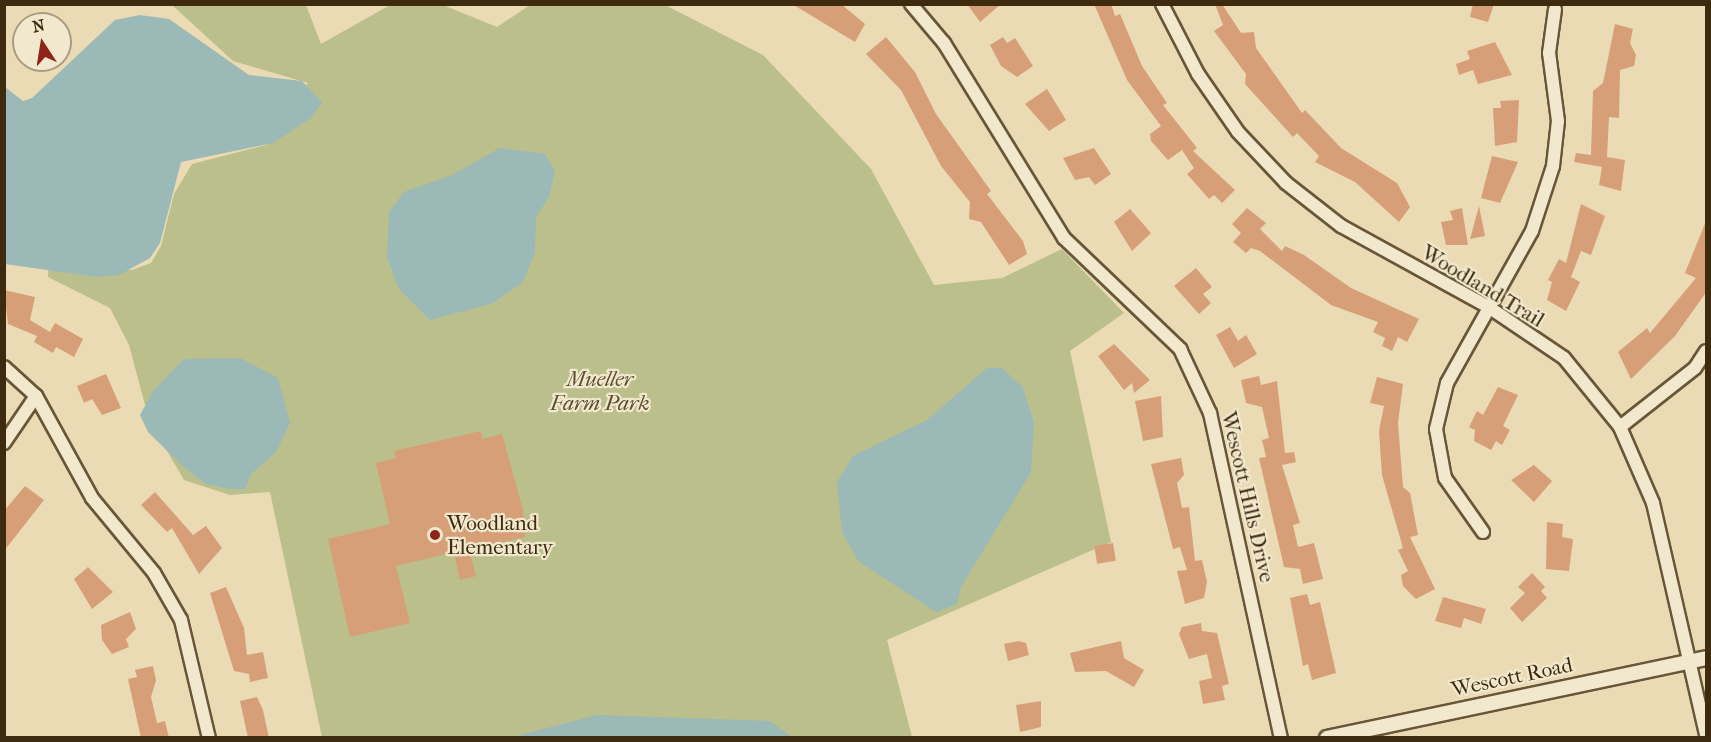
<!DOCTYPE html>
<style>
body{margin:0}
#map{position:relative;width:1711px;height:742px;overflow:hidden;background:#eadbb4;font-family:"IM FELL French Canon",serif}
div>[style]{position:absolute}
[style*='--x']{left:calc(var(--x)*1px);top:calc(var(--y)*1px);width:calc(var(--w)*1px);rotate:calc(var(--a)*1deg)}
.green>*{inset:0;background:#babf8b}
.water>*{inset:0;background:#9bb9b6}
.building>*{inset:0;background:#d79f78;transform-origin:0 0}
.roads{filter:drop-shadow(2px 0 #695638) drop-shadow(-2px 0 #695638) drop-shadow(0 2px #695638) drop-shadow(0 -2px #695638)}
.minor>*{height:12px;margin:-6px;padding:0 6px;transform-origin:6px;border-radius:6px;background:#f1e8ce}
.tertiary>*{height:14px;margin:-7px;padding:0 7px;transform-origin:7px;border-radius:7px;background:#f1e8ce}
.dots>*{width:16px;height:16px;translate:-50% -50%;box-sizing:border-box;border:3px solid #f1e8ce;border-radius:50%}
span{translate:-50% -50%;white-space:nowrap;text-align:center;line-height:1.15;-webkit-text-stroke:4.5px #f1e8ce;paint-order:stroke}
.street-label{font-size:21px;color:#3e2a0e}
.park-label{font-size:21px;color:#5d4f2d;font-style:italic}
.poi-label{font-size:21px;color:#3e2a0e}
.left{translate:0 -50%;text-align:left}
.frame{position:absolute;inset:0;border:6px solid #3e2a0e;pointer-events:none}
.north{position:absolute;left:12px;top:12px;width:60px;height:60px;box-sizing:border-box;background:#f1e8ce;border:2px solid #a99c81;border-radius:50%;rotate:348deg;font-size:16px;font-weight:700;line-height:24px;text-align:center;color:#3e2a0e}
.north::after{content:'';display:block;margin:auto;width:21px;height:27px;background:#8f2418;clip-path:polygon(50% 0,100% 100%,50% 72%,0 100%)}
</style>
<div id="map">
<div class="green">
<div style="clip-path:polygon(172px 5px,306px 5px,321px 44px,390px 5px,443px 5px,497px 27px,530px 5px,665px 5px,763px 55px,871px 169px,934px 285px,1002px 278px,1062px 249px,1124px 313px,1070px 351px,1111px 542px,887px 640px,912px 737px,322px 737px,270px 492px,230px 495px,184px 480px,149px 420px,129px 345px,110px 308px,48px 277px,49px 256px,132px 270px,151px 263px,161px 246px,174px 194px,192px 164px,266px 145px,308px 83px,233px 61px)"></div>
</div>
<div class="water">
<div style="clip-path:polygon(140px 15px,169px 19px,249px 75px,302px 81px,322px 102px,311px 118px,273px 143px,181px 162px,160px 243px,150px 258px,119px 275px,97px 277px,5px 264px,5px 87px,23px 101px,32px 98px,115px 20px)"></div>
<div style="clip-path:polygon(500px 148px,545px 154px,555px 171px,549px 197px,536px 217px,535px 252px,523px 282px,493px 303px,430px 320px,399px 289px,387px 257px,389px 212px,404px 192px,450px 176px)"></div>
<div style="clip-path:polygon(240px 358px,278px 378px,290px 423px,276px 452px,251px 474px,245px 489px,230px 489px,206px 484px,186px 469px,148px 432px,140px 415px,153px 391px,184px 359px)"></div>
<div style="clip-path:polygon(987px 368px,1002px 368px,1023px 388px,1034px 423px,1031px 472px,961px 587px,957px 604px,936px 612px,858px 561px,842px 532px,837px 482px,853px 456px,927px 420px)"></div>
<div style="clip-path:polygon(597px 715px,770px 721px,792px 737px,513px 737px)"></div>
</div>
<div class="building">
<div style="clip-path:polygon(792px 4px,841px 4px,865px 24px,855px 42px)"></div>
<div style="clip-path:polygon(967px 4px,1001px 4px,980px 22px)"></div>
<div style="clip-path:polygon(1094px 4px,1111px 4px,1115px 16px,1120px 14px,1142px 66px,1167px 103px,1163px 105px,1197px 148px,1193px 151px,1235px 190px,1222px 203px,1214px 195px,1209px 199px,1187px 174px,1194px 168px,1182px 150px,1168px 160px,1151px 141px,1150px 134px,1161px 126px,1127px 80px)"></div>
<div style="clip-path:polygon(1215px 4px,1222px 4px,1241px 33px,1254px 32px,1256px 48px,1302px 113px,1305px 110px,1341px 148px,1397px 183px,1410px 207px,1399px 222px,1355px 182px,1315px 162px,1319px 156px,1297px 133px,1293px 137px,1245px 84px,1246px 74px,1214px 31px,1223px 25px)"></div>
<div style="clip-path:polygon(1473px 4px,1494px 4px,1488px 22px,1470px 17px)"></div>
<div style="clip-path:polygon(1615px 24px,1633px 29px,1630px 43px,1636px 55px,1634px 66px,1620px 70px,1619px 118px,1609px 117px,1607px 157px,1625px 160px,1621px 191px,1599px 185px,1602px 167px,1574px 162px,1576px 153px,1591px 155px,1593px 91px,1603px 83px)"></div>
<div style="clip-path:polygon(886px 37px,915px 72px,936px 114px,991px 191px,987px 194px,1023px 241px,1027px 254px,1009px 265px,981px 222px,969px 219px,970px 202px,941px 166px,901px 90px,866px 54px)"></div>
<div style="clip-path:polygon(1003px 37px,1007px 43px,1015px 38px,1033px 66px,1017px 77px,1001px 66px,990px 45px)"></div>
<div style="clip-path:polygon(1495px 42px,1512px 75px,1478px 84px,1473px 70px,1459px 75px,1456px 64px,1470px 59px,1467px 51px)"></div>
<div style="clip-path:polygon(1047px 89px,1066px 120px,1049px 131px,1025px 104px)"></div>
<div style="clip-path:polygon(1519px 100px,1517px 142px,1495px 146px,1493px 108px,1501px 108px,1500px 101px)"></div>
<div style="clip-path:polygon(1094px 148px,1111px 174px,1095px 185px,1089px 177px,1075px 180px,1063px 158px)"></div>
<div style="clip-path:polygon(1492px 156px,1518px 162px,1500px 203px,1481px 198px)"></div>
<div style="clip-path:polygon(1581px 204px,1605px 216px,1591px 255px,1581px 251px,1571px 277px,1580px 282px,1566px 311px,1547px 300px,1552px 282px,1548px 280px,1559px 259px,1566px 263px)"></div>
<div style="clip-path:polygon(1479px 206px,1485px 236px,1470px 239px)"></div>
<div style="clip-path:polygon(1247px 208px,1266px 223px,1260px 229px,1282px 251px,1285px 246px,1304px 255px,1351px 288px,1419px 319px,1407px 342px,1398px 337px,1392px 351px,1382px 346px,1385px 338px,1373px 332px,1378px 322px,1331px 305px,1260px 251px,1251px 248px,1246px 253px,1233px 242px,1241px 233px,1232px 224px)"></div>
<div style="clip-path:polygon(1462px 208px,1468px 245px,1446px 245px,1441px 222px,1453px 220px,1450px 211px)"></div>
<div style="clip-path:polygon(1130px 209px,1151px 233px,1132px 251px,1114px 222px)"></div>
<div style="clip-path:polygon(1706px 221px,1707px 291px,1675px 336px,1631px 379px,1618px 352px,1647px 328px,1650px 333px,1696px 278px,1685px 273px)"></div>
<div style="clip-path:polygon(1196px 268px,1212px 287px,1203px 294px,1211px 303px,1199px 314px,1174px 286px)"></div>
<div style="clip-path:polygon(4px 290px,35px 297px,30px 320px,50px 332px,55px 323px,83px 339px,74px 357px,56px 347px,53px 353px,34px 342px,37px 336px,8px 324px)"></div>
<div style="clip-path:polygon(1230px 327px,1238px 341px,1246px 335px,1257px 354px,1234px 368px,1216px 335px)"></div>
<div style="clip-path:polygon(1114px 344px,1150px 380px,1134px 393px,1132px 383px,1124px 390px,1098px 356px)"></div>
<div style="clip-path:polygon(106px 374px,121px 408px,102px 415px,92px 399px,84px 403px,77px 386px)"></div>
<div style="clip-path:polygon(1259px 376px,1261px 385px,1277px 381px,1285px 453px,1294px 452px,1296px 462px,1282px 465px,1300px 523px,1293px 525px,1298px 547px,1314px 543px,1323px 579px,1303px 584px,1300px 569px,1284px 567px,1259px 458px,1266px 457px,1262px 440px,1269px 438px,1262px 407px,1246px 403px,1241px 380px)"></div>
<div style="clip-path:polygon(1377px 377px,1403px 384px,1398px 423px,1403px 487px,1410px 493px,1418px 535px,1410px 537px,1435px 589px,1416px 599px,1403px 586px,1401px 575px,1408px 571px,1398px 550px,1403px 548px,1382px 475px,1379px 431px,1384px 406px,1370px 403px)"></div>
<div style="clip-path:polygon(1498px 387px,1518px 395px,1503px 426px,1510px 430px,1502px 445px,1496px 441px,1491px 450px,1474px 441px,1475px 430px,1469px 427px,1477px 411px,1483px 415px)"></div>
<div style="clip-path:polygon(1161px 396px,1163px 437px,1143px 441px,1135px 401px)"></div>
<div style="clip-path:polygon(481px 431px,482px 439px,502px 434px,523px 510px,525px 537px,469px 549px,476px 576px,460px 580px,454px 552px,396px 566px,410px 623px,350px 637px,328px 539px,390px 524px,376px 463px,396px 458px,394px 451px)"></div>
<div style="clip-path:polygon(1181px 458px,1184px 475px,1177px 483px,1182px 508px,1189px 507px,1195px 561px,1202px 560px,1207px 582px,1204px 598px,1185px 604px,1177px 571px,1187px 570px,1180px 547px,1173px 549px,1151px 464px)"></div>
<div style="clip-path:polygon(1534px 465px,1552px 481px,1534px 502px,1511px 480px)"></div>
<div style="clip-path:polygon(25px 486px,44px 500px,4px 551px,4px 511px)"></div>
<div style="clip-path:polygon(155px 492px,193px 535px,206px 526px,222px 548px,199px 574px,172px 528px,167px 532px,141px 505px)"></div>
<div style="clip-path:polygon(1547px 522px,1563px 524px,1562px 537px,1573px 539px,1569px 571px,1546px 569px)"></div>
<div style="left:1113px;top:543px;width:18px;height:19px;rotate:81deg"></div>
<div style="clip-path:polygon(88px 567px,113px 592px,92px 609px,74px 579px)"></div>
<div style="clip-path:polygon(1532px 573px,1545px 587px,1541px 591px,1547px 598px,1522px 622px,1510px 608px,1525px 593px,1518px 587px)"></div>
<div style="clip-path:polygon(226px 587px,244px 628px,247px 655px,263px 652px,268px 678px,250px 682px,249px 674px,234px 671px,210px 593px)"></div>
<div style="clip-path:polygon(1307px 594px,1310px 605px,1320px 602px,1336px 673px,1312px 680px,1308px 664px,1303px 666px,1290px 598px)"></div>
<div style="clip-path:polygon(1443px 597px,1486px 609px,1481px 624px,1464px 618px,1461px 628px,1435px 621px)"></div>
<div style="clip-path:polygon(130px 612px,136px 629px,126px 639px,129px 647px,112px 654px,102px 640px,101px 625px)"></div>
<div style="clip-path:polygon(1201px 623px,1202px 631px,1217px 633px,1229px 684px,1222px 686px,1225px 700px,1203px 704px,1199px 681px,1212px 678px,1207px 654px,1189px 659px,1179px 634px,1182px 627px)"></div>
<div style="clip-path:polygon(1018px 641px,1026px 643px,1029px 655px,1008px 661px,1004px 644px)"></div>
<div style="clip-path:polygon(1121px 641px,1124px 658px,1144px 670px,1134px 687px,1106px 671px,1075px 672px,1070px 653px)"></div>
<div style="clip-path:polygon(153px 666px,156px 680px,151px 697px,157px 723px,165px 721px,169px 738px,141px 738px,128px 679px,137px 677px,135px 670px)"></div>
<div style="clip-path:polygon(257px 697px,263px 710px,269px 738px,248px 738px,240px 701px)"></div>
<div style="clip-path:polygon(1041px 701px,1041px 727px,1020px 732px,1016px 705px)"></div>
</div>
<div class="roads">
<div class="minor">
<div style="--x:911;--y:4;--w:51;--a:49.8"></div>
<div style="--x:944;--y:43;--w:229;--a:58.4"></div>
<div style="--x:1064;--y:238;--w:161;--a:43.7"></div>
<div style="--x:1180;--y:349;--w:71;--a:64.9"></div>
<div style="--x:1210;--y:413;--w:333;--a:77.7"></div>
<div style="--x:1162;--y:4;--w:79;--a:62.8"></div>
<div style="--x:1198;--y:74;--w:70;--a:55.4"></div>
<div style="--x:1238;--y:132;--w:70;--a:46.7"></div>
<div style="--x:1286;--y:183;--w:70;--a:38"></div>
<div style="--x:1341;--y:226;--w:170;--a:28.8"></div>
<div style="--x:1490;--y:308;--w:89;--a:34"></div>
<div style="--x:1564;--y:358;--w:89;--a:50.9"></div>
<div style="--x:1620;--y:427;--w:83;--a:66.5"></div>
<div style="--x:1653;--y:503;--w:238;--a:77.1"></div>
<div style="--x:4;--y:367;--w:43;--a:42.2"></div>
<div style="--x:36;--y:396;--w:116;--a:61.2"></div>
<div style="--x:92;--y:498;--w:97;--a:50.4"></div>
<div style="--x:154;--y:573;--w:54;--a:60.1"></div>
<div style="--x:181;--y:620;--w:121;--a:76.7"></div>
<div style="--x:1620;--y:427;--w:95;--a:-38.2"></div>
<div style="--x:1695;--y:368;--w:20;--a:-57"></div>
<div style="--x:4;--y:443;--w:57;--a:-55.8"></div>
<div style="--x:1483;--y:532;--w:66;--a:-125.1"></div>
<div style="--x:1445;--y:478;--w:50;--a:-100.4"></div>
<div style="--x:1436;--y:429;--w:47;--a:-76.6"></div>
<div style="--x:1447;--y:383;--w:174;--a:-60.8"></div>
<div style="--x:1532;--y:231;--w:68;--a:-72.1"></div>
<div style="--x:1553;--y:166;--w:45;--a:-83.7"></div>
<div style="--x:1558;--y:121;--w:69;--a:-97.5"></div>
<div style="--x:1549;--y:53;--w:44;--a:-82.2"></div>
</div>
<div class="tertiary">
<div style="--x:1327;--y:738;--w:387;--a:-11.9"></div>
</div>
</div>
<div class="dots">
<div style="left:435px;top:535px;background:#8f2418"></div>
</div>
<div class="street-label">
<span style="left:1483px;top:286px;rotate:31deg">Woodland Trail</span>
<span style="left:1248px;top:497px;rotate:77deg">Wescott Hills Drive</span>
<span style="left:1512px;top:677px;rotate:-12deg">Wescott Road</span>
</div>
<div class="park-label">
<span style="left:600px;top:391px">Mueller<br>Farm Park</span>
</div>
<div class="poi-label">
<span class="left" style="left:447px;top:535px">Woodland<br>Elementary</span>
</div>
<div class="frame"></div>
<div class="north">N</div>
</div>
